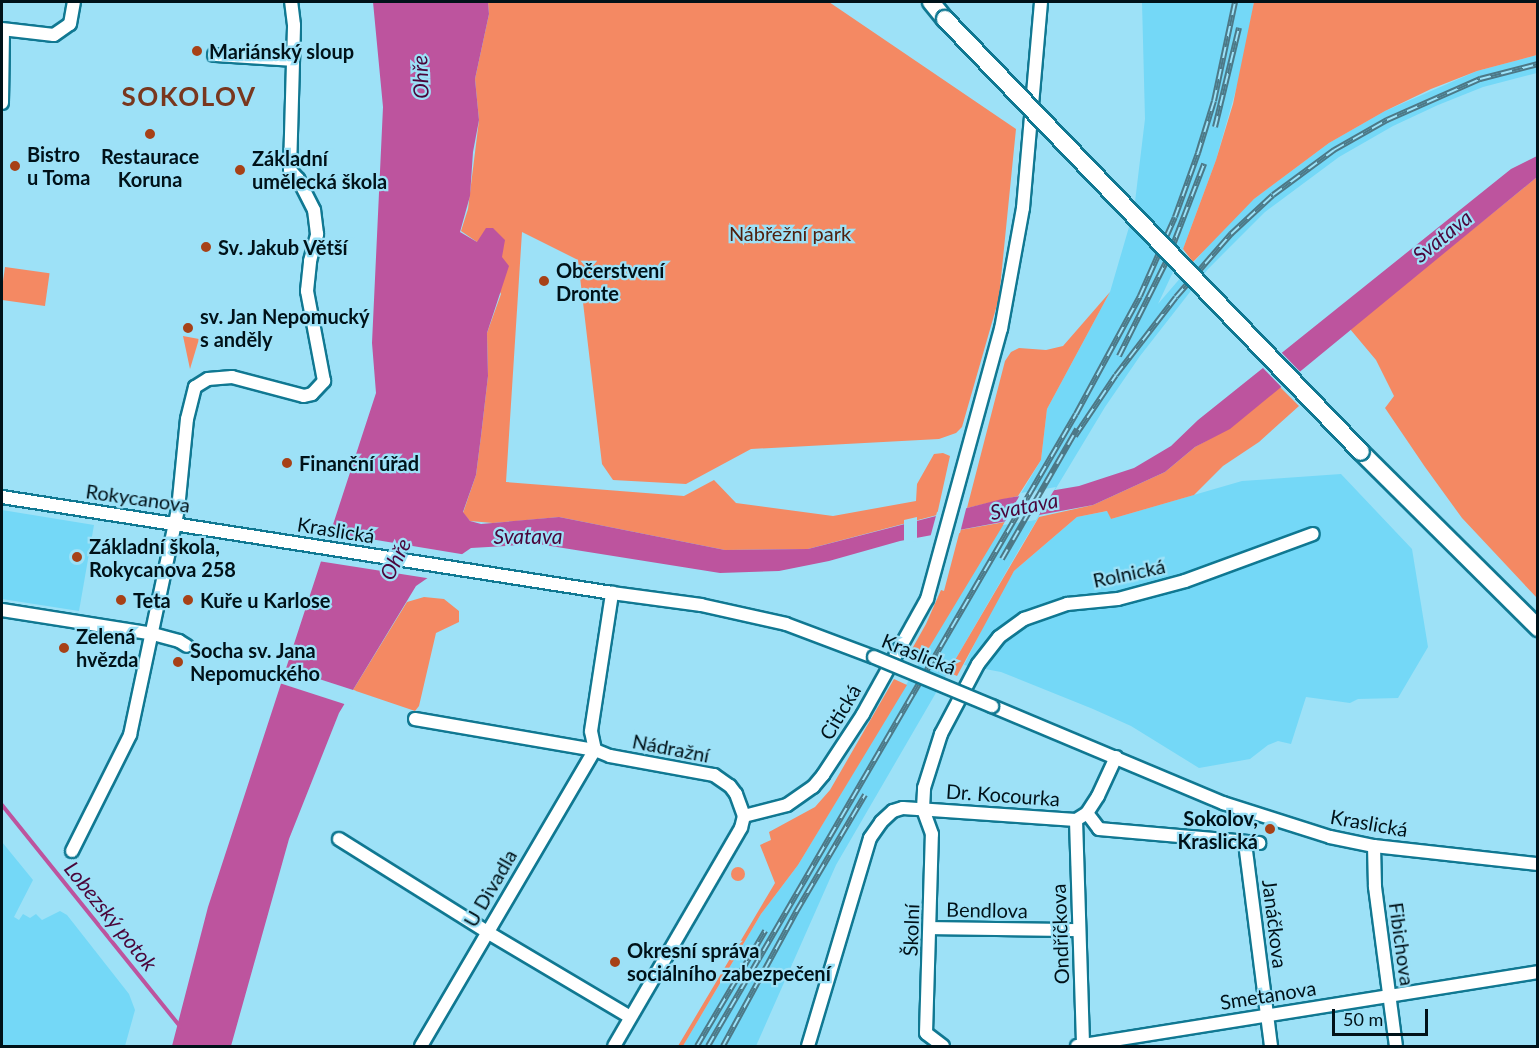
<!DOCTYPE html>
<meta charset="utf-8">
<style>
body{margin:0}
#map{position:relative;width:1539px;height:1048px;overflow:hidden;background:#9de1f7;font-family:Lato,sans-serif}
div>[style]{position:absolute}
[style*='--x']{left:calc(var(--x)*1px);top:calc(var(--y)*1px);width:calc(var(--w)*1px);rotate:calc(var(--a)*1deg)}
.built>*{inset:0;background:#74d8f7}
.green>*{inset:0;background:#f48963;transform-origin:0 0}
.round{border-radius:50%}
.water>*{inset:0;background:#bd549e}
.pier>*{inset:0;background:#9de1f7;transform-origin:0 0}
.stream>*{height:4px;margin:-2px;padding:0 2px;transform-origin:2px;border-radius:2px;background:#bd549e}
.roads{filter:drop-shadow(2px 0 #107892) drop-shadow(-2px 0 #107892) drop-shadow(0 2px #107892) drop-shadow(0 -2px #107892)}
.minor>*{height:12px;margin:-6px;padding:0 6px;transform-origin:6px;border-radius:6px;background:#fff}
.major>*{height:16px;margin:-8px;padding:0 8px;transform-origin:8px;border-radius:8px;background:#fff}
.rail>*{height:6px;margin-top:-3px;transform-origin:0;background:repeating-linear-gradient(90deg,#9de1f7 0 11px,#4d7886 0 22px);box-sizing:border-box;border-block:2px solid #4d7886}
.bridges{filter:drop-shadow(2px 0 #107892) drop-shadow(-2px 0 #107892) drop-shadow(0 2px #107892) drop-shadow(0 -2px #107892)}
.minor-bridge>*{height:12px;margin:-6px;padding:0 6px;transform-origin:6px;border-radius:6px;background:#fff}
.major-bridge>*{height:16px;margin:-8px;padding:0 8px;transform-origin:8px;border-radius:8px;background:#fff}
.dots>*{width:16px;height:16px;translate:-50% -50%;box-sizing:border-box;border:3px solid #9de1f7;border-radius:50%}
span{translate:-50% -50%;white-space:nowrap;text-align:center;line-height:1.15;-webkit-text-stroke:4.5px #9de1f7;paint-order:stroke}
.poi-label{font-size:20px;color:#001219;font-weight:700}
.left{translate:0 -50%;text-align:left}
.right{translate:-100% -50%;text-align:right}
.park-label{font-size:20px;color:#4f200e}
.street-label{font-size:20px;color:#001219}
.water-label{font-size:21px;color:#4a053a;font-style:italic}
.district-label{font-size:26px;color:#79371e;font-weight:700;letter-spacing:1.5px}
.frame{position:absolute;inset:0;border:3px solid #001219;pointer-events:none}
.scale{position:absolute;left:1332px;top:1009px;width:96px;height:27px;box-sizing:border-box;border:3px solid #001219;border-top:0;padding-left:8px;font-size:18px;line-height:21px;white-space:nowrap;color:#001219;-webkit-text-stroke:4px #9de1f7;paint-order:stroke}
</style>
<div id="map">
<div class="built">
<div style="clip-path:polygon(1142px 2px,1254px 2px,1243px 65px,1216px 160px,1180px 257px,1158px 304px,1225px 226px,1254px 199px,1329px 143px,1385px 111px,1477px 71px,1537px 55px,1537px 73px,1483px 87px,1438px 105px,1393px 126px,1339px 157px,1265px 212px,1208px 269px,1140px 356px,1105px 407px,1020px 548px,836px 865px,756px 1046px,683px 1046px,761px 914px,798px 865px,1041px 460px,1047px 409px,1110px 292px,1134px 210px,1145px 119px)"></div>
<div style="clip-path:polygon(1341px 474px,1412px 549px,1428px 647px,1398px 698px,1358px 699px,1350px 703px,1306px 697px,1291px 744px,1278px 741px,1268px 745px,1250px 759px,1199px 768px,1131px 726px,1093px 709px,1001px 672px,964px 665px,997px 599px,1014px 571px,1077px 517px,1108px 511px,1111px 519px,1242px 481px)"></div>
<div style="clip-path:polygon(2px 510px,94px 525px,79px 611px,2px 599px)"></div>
<div style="clip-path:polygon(2px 842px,33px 880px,14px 917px,19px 920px,23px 914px,30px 918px,36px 914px,42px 920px,60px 911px,67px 915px,129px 994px,135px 1010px,125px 1046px,2px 1046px)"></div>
</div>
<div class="green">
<div style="clip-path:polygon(488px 2px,829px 2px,1016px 129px,999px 298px,962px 427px,956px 433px,939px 439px,751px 449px,686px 484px,613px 480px,602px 464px,578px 260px,522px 232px,506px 482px,684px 496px,714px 480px,736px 503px,833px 516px,916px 501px,917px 484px,934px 454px,943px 453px,950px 456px,937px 515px,808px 549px,725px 550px,559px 517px,493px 523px,470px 521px,463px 513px,476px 475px,481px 436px,488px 376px,487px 333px,501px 294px,477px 242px,461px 231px,468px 209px,479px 120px,475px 79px,489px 14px)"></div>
<div style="clip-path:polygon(1254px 2px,1537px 2px,1537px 55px,1477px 71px,1431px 89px,1385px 111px,1329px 143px,1254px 199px,1193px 262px,1183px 249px,1216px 160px,1233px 104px)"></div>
<div style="clip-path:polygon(1537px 177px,1537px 598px,1462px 518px,1425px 467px,1385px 408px,1394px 396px,1376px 360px,1350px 329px)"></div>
<div style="left:5px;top:267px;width:45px;height:33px;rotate:8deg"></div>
<div style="clip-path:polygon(1110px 292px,1047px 409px,1041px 460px,1018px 496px,967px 508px,1005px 361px,1011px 352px,1019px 348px,1046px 350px,1063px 346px)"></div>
<div style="clip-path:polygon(183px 336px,199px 339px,190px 369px)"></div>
<div style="clip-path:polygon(1280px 387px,1299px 406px,1259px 442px,1223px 466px,1194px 495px,1111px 519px,1107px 511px,1077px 517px,1014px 571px,957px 676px,948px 672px,1039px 517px,1093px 505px,1165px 472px,1195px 447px,1231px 427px)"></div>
<div style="clip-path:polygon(1005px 522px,921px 661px,908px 656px,926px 624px,941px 590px,944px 591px,960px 530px)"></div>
<div style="clip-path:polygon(424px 597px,444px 599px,459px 611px,459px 622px,436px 633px,419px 706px,415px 711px,353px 690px,407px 602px)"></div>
<div style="clip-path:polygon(894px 679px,907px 685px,798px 865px,761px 914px,683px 1046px,678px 1046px,775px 883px,760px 845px,771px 840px,769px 832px,815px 807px,830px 790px)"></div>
<div class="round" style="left:731px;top:867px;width:14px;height:14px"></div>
</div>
<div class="water">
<div style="clip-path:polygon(373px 2px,488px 2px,489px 14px,475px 79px,479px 120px,473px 152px,470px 196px,460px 232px,477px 242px,486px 228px,493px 228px,505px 240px,502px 257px,509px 266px,487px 333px,488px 376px,481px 436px,476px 475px,463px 512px,470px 521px,481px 524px,559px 517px,725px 550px,808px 549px,1002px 499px,1079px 486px,1134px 468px,1171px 446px,1198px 420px,1511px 169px,1537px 156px,1537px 177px,1230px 429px,1195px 447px,1165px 472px,1093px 505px,900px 541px,829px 561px,779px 571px,720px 573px,538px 544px,471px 548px,416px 586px,339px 713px,289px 839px,231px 1046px,172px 1046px,208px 907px,376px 393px,372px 343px,383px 107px)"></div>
</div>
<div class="pier">
<div style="left:1280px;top:351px;width:30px;height:24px;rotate:46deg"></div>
<div style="clip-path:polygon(1056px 487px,1036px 520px,1003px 525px,1021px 493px)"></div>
<div style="clip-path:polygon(967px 505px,960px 533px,930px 538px,937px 512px)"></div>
<div style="clip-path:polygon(917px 517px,917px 541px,904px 543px,904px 520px)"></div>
<div style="clip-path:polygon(328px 532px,467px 555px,433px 579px,318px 561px)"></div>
<div style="left:282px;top:667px;width:78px;height:16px;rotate:18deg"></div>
</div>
<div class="stream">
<div style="--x:2;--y:805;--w:284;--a:51.2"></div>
</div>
<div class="roads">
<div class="minor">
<div style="--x:2;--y:29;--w:52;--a:6.6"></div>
<div style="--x:54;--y:35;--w:19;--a:-35"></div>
<div style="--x:70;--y:24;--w:22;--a:-80"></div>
<div style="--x:214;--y:55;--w:79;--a:3.6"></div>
<div style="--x:2;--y:103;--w:73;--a:-89.2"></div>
<div style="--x:2;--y:497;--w:618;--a:8.94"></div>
<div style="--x:612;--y:593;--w:90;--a:7.7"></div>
<div style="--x:701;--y:605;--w:87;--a:12.6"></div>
<div style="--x:786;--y:624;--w:94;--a:20.6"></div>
<div style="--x:2;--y:610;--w:153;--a:9"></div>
<div style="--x:153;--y:634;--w:27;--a:15"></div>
<div style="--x:179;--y:641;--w:9;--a:32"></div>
<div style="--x:992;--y:706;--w:251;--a:22.8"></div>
<div style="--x:1223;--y:803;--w:112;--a:17.6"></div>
<div style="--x:1330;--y:837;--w:45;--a:11.6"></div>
<div style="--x:1374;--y:846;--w:165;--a:6.3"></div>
<div style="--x:415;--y:719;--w:183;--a:9.8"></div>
<div style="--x:595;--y:750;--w:16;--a:22"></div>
<div style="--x:610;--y:756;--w:106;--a:10.4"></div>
<div style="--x:714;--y:775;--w:19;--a:35"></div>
<div style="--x:730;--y:786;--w:10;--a:53"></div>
<div style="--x:736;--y:794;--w:23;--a:70"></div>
<div style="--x:744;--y:816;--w:12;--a:104"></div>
<div style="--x:741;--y:828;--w:252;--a:120.2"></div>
<div style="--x:595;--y:750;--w:19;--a:-102"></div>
<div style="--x:591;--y:731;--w:140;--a:-81.3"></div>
<div style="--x:1087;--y:813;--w:20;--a:53"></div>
<div style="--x:1099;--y:829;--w:161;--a:5"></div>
<div style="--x:744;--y:816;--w:44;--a:-14.3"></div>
<div style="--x:787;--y:805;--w:32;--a:-35"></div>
<div style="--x:813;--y:787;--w:16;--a:-50"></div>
<div style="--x:823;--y:775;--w:73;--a:-56.7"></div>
<div style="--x:863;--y:714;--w:132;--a:-60.9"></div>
<div style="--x:927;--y:599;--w:280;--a:-74.7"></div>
<div style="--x:1001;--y:329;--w:123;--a:-79.7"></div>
<div style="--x:1023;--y:208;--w:207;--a:-85"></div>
<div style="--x:1076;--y:820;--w:226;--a:88.2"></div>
<div style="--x:339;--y:839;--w:175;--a:32.1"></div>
<div style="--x:487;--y:932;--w:166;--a:30.7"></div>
<div style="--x:1245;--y:843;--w:205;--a:82.7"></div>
<div style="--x:1374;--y:846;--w:41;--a:88.6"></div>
<div style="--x:1375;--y:887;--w:160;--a:82.5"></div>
<div style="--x:72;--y:851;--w:130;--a:-63.4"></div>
<div style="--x:130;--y:735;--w:231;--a:-78"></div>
<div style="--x:178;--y:509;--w:90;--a:-84.3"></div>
<div style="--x:187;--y:419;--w:33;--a:-76"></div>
<div style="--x:195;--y:387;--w:15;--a:-32"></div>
<div style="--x:208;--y:379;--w:24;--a:-5"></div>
<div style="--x:232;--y:377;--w:74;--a:14.8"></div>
<div style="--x:304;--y:396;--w:8;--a:-14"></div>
<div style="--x:312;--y:394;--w:18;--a:-47"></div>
<div style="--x:324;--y:381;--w:92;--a:-100.7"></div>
<div style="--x:307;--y:291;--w:30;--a:-84"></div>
<div style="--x:310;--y:261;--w:28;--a:-75"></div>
<div style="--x:317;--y:234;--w:24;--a:-97"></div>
<div style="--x:314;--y:210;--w:35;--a:-117"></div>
<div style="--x:298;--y:179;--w:12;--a:-132"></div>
<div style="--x:290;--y:170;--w:145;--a:-88.4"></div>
<div style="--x:294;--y:25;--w:23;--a:-97"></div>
<div style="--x:931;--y:928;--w:148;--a:0.8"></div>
<div style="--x:421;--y:1046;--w:343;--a:-59.6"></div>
<div style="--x:808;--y:1046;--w:217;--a:-73.4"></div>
<div style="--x:870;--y:838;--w:19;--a:-55"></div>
<div style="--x:881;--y:822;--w:16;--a:-43"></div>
<div style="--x:893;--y:811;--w:10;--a:-17"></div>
<div style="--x:903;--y:808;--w:173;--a:4"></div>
<div style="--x:1076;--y:820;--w:13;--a:-32"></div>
<div style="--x:1087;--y:813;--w:20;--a:-57"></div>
<div style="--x:1098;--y:796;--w:43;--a:-65.2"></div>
<div style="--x:943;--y:1046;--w:21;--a:-143"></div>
<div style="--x:926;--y:1033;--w:199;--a:-88.3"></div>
<div style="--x:932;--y:834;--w:27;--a:-110"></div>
<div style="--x:923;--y:809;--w:21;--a:-87"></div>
<div style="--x:924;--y:788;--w:57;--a:-72.5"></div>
<div style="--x:941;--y:734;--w:79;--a:-62.1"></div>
<div style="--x:978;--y:664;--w:34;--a:-52"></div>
<div style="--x:999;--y:637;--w:31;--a:-36"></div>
<div style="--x:1024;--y:619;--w:46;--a:-19.2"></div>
<div style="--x:1067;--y:604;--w:51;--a:-5.6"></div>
<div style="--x:1118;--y:599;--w:69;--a:-15"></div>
<div style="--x:1185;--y:581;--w:136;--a:-20.2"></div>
<div style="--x:1077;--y:1046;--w:467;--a:-9.1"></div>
</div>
<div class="major">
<div style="--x:931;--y:2;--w:22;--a:51"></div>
<div style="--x:1361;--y:452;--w:250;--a:44.8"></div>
</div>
</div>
<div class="rail">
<div style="--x:1215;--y:127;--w:102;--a:-76.4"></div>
<div style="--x:1119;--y:356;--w:110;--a:-63.4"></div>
<div style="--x:1168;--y:258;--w:101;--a:-69"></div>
<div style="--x:1075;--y:436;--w:73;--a:-56.1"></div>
<div style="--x:1116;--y:375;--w:98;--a:-52.4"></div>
<div style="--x:1176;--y:297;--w:84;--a:-48.9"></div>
<div style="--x:1231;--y:234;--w:57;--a:-42.9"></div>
<div style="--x:1273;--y:195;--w:76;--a:-36.4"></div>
<div style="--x:1334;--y:150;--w:61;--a:-29.5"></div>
<div style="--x:1387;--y:120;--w:102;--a:-23.8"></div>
<div style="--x:1480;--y:79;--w:60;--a:-14.5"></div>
<div style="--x:1002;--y:559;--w:150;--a:-60"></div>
<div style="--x:697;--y:1046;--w:134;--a:-59.4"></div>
<div style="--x:708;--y:1046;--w:731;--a:-59.79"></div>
<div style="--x:1076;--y:414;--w:134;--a:-61.5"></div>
<div style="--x:1140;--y:296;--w:86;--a:-66.1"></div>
<div style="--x:1175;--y:217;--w:68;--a:-70.2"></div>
<div style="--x:1198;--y:153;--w:54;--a:-72.9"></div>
<div style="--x:1214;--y:101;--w:101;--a:-78"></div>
<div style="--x:723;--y:1046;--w:153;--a:-61.4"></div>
<div style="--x:796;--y:912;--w:136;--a:-59.5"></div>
</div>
<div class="bridges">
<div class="minor-bridge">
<div style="--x:874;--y:657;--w:128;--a:22.6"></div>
</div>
<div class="major-bridge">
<div style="--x:945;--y:19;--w:600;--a:46.15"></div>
</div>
</div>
<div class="dots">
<div style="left:197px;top:51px;background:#a74117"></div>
<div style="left:150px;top:134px;background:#a74117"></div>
<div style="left:15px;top:166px;background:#a74117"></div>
<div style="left:240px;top:170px;background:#a74117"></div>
<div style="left:206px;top:247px;background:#a74117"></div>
<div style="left:544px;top:281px;background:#a74117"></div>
<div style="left:188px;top:328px;background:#a74117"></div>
<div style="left:287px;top:463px;background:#a74117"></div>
<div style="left:77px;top:557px;background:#a74117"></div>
<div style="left:121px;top:600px;background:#a74117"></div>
<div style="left:188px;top:600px;background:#a74117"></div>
<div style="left:64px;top:648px;background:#a74117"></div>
<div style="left:178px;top:662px;background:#a74117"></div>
<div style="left:1270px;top:829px;background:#a74117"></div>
<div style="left:615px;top:962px;background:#a74117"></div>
</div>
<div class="poi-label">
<span class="left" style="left:209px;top:51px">Mariánský sloup</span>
<span class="left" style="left:27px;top:166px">Bistro<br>u Toma</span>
<span style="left:150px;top:168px">Restaurace<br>Koruna</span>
<span class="left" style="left:252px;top:170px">Základní<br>umělecká škola</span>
<span class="left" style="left:218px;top:247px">Sv. Jakub Větší</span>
<span class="left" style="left:556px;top:282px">Občerstvení<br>Dronte</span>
<span class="left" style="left:200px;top:328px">sv. Jan Nepomucký<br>s anděly</span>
<span class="left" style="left:299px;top:463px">Finanční úřad</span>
<span class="left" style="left:89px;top:558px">Základní škola,<br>Rokycanova 258</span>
<span class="left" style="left:133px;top:600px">Teta</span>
<span class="left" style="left:200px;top:600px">Kuře u Karlose</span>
<span class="left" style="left:76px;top:648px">Zelená<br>hvězda</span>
<span class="left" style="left:190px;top:662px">Socha sv. Jana<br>Nepomuckého</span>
<span class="right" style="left:1258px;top:830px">Sokolov,<br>Kraslická</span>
<span class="left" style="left:627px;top:962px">Okresní správa<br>sociálního zabezpečení</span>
</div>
<div class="park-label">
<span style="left:790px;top:233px">Nábřežní park</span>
</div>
<div class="street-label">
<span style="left:138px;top:498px;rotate:8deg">Rokycanova</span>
<span style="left:336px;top:530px;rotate:9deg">Kraslická</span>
<span style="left:1129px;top:573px;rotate:-12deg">Rolnická</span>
<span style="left:919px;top:654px;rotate:22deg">Kraslická</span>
<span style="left:840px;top:712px;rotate:-59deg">Citická</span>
<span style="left:671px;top:748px;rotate:11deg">Nádražní</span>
<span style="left:1003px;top:795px;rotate:4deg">Dr. Kocourka</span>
<span style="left:1369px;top:823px;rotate:10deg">Kraslická</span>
<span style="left:490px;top:888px;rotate:-60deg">U Divadla</span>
<span style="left:987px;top:910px;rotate:1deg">Bendlova</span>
<span style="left:1275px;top:924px;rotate:83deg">Janáčkova</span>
<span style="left:911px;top:930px;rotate:-88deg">Školní</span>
<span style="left:1060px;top:934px;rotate:-92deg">Ondříčkova</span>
<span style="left:1402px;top:944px;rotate:82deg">Fibichova</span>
<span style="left:1268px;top:995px;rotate:-9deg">Smetanova</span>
</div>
<div class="water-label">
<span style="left:420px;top:77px;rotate:-92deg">Ohře</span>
<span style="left:1442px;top:236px;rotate:-39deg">Svatava</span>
<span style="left:1024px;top:506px;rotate:-11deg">Svatava</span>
<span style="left:528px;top:536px">Svatava</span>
<span style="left:395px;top:559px;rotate:-63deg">Ohře</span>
<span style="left:111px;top:916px;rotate:51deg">Lobezský potok</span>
</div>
<div class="district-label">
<span style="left:189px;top:97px">SOKOLOV</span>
</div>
<div class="frame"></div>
<div class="scale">50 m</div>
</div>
